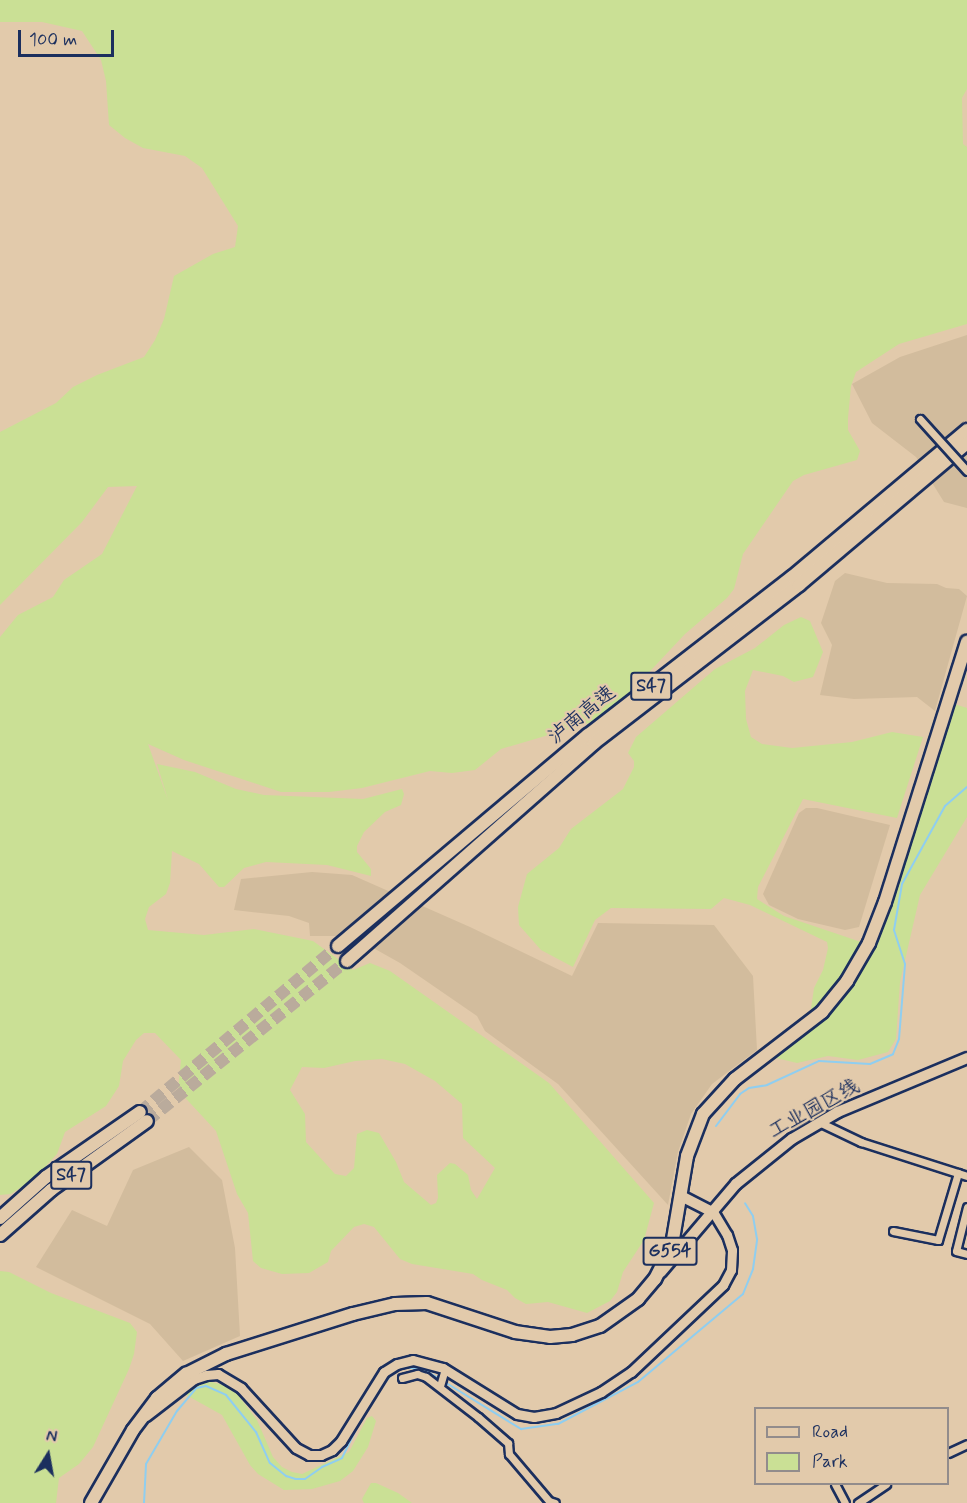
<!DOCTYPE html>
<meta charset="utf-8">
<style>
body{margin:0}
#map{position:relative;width:967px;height:1503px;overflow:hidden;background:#e2caab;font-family:Mynerve,"LXGW WenKai TC",sans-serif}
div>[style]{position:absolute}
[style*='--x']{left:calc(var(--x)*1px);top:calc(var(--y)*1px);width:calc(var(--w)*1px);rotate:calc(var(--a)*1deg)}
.built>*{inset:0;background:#d2bc9d}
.green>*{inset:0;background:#cae095}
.stream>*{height:2px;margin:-1px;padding:0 1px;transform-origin:1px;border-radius:1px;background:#8fcef0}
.motorway-tunnel>*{height:12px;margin-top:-6px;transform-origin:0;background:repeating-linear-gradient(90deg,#baab9c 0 12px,transparent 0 18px)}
.roads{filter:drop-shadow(2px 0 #1b2f5e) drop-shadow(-2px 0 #1b2f5e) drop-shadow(0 2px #1b2f5e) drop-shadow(0 -2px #1b2f5e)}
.minor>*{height:7px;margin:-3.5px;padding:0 3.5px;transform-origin:3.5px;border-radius:3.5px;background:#e2caab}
.tertiary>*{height:9px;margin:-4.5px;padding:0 4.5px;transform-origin:4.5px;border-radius:4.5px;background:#e2caab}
.secondary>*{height:10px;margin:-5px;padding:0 5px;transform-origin:5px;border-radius:5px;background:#e2caab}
.trunk>*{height:12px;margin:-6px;padding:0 6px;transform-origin:6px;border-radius:6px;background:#e2caab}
.motorway>*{height:12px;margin:-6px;padding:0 6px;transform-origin:6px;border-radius:6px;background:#e2caab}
.bridges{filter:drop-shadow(2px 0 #1b2f5e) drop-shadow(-2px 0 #1b2f5e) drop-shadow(0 2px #1b2f5e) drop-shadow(0 -2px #1b2f5e)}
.minor-bridge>*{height:7px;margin:-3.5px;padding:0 3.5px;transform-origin:3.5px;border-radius:3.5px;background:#e2caab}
span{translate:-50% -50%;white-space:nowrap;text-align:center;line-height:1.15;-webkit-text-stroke:4.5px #e2caab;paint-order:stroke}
.shield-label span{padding:2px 4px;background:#e2caab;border:2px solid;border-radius:4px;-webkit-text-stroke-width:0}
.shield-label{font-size:18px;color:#1b2f5e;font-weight:700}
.street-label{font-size:20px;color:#1b2f5e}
.legend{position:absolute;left:754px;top:1407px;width:195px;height:78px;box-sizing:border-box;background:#e2caab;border:2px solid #928c8c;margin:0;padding:8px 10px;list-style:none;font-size:18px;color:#1b2f5e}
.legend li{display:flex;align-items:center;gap:12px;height:30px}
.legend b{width:30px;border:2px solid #928c8c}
.north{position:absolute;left:18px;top:1425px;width:60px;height:60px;-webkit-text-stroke:4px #e2caab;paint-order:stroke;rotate:11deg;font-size:16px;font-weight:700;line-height:24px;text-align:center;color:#1b2f5e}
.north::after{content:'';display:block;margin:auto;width:21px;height:27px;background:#1b2f5e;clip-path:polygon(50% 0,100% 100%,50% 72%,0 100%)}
.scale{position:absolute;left:18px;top:30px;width:96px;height:27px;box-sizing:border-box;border:3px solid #1b2f5e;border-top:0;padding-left:8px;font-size:18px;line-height:21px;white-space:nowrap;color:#1b2f5e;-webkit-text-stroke:4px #e2caab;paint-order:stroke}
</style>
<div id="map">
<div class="built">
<div style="clip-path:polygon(967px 335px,967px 508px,944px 502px,916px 457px,872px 423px,852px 384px,900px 357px)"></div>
<div style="clip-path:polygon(845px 573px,887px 583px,937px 584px,946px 588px,959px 589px,967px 596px,935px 711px,917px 697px,854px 699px,820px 695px,832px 645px,821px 623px,835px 581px)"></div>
<div style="clip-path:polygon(806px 808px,817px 808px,890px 825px,859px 927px,845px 930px,798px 919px,769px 905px,763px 894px,799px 813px)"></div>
<div style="clip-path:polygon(312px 872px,352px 875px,470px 927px,572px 976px,598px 923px,714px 925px,753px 976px,757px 1050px,712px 1084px,691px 1114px,678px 1152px,668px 1205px,558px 1084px,485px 1031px,477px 1016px,400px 963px,352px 936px,310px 936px,309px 923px,289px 916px,234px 910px,241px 879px)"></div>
<div style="clip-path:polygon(189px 1147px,222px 1180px,235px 1248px,240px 1336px,183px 1361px,150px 1324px,36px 1267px,72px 1210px,107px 1226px,133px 1170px)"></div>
</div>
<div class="green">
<div style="clip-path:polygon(evenodd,0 0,967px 0,967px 89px,962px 98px,963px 144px,967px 147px,967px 324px,899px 344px,856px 372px,851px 386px,848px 418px,848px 430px,860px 451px,857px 460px,804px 475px,793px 481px,743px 554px,734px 589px,727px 598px,685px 634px,606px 718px,501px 749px,475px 770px,452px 773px,430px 771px,362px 788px,329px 792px,281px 792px,184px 760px,148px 744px,168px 800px,157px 764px,195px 772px,236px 789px,264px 795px,363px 799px,402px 789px,404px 794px,401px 805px,385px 812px,364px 832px,357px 846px,357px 852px,371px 869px,371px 876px,327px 865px,266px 862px,244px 868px,224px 887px,219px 887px,199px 864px,172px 851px,170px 883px,166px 894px,149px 907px,145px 919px,148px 930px,204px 935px,254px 929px,313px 941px,353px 970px,370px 963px,390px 971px,549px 1083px,654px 1203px,644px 1240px,623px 1272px,617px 1292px,610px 1301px,587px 1313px,548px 1302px,526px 1304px,515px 1298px,507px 1290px,482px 1280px,473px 1274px,412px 1264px,400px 1259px,374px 1227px,364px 1224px,354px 1227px,331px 1251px,328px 1262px,309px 1273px,282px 1274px,261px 1268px,253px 1261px,248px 1213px,237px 1194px,216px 1131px,178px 1090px,181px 1060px,155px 1033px,144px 1033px,136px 1040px,123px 1061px,119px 1086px,106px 1106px,65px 1132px,57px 1154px,35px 1178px,11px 1194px,0 1195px,0 637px,18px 615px,53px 597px,64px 580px,102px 554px,137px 486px,108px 487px,82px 522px,0 605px,0 432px,56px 403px,73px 387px,97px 375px,144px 357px,155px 340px,164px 319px,174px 276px,213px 254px,235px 247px,238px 226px,202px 168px,185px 156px,143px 148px,125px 138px,109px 125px,106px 81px,101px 60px,82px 31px,42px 22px,0 22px,0 0,382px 1059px,405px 1064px,435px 1081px,462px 1104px,463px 1138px,495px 1168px,477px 1199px,471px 1190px,468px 1175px,455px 1164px,450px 1163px,437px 1175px,438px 1198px,436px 1203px,431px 1205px,404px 1182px,396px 1162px,379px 1133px,367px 1130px,357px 1134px,354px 1168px,346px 1176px,335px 1174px,306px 1142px,305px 1114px,290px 1090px,302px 1067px,324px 1068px,355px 1061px,382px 1059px)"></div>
<div style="clip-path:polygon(801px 617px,810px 621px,823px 652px,813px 677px,794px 682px,783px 676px,753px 670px,745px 691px,746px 719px,751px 737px,762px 744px,792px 748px,852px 742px,892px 732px,923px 737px,897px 818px,803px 799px,758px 887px,757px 899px,784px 916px,870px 945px,954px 704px,967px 708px,967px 817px,920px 895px,900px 982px,896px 1039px,888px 1052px,858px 1060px,828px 1056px,797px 1063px,776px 1058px,778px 1053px,798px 1040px,808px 1029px,814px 988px,823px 970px,828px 948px,827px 942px,750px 905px,724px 898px,711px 909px,611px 908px,595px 920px,573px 967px,541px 950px,519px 925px,518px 907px,527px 874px,559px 848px,571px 829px,623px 789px,634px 767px,634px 761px,628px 753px,636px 737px,715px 669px,755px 648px,784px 625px)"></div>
<div style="clip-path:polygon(0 1271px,9px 1272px,51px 1293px,130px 1323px,137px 1332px,134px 1354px,129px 1369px,93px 1447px,79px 1464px,59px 1478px,56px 1503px,0 1503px)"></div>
<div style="clip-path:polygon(199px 1379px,232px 1387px,257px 1420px,273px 1457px,282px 1467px,292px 1472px,302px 1474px,349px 1452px,367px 1418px,372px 1416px,376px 1421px,368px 1447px,353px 1471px,340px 1481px,312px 1489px,284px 1490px,258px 1474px,250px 1465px,222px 1415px,179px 1391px)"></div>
<div style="clip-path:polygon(371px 1483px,376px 1483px,398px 1493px,412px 1503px,364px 1503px,362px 1499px)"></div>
</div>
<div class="stream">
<div style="--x:716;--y:1126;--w:40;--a:-53"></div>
<div style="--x:740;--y:1094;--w:11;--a:-34"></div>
<div style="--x:749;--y:1088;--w:18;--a:-9"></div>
<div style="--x:767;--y:1085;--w:57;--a:-24.8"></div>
<div style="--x:819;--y:1061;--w:51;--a:3.4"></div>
<div style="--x:870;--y:1064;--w:25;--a:-23"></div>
<div style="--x:893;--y:1054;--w:16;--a:-68"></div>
<div style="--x:899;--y:1039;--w:75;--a:-85.4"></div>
<div style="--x:905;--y:964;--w:36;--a:-108"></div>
<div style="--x:894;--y:930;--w:47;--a:-80.1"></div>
<div style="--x:902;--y:884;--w:89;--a:-61.1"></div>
<div style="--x:945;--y:806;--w:29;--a:-41"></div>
<div style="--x:144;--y:1503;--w:39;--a:-87"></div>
<div style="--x:146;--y:1464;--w:61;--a:-59.7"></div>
<div style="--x:177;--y:1411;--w:30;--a:-50"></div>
<div style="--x:196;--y:1388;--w:10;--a:-11"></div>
<div style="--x:206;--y:1386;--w:22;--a:24"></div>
<div style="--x:226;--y:1395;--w:48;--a:51"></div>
<div style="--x:256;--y:1432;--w:34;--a:66"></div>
<div style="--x:270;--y:1463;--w:21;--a:39"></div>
<div style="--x:286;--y:1476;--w:10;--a:17"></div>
<div style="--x:296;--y:1479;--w:9;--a:0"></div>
<div style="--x:305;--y:1479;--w:21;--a:-35"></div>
<div style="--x:322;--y:1467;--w:22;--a:-24"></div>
<div style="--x:342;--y:1458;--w:32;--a:-64"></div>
<div style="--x:356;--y:1429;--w:50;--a:-58.8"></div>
<div style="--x:382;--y:1386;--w:17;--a:-50"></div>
<div style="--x:393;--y:1373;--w:13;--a:-29"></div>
<div style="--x:404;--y:1367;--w:21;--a:8"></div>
<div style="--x:425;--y:1370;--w:113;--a:31.6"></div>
<div style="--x:521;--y:1429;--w:37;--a:-8"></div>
<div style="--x:558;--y:1424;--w:90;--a:-27.7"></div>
<div style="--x:638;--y:1382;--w:137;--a:-40"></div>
<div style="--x:743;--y:1294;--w:27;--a:-68"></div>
<div style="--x:753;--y:1269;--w:30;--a:-82"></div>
<div style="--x:757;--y:1239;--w:23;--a:-100"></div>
<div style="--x:753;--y:1216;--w:15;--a:-122"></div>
</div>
<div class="motorway-tunnel">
<div style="--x:140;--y:1112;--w:258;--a:-40"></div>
<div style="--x:147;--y:1121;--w:256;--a:-38.7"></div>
</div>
<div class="roads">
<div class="minor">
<div style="--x:819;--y:1122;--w:47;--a:25.5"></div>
<div style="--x:861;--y:1142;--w:111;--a:17.8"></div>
<div style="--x:967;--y:1207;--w:45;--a:104"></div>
<div style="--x:956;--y:1251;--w:11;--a:15"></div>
<div style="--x:893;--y:1231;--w:46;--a:11.3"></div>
<div style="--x:938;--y:1240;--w:70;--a:-73.4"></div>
<div style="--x:402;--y:1378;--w:16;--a:-15"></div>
<div style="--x:417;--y:1374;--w:9;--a:18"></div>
<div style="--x:426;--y:1377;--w:66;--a:37.6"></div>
<div style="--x:478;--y:1417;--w:40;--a:41"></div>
<div style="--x:508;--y:1443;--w:11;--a:85"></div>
<div style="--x:509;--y:1454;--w:62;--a:49.6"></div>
<div style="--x:549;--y:1501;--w:6;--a:18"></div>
<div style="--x:440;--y:1386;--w:18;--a:-74"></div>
<div style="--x:948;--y:1453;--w:21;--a:-25"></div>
<div style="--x:835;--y:1484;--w:21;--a:62"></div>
<div style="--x:858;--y:1503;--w:34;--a:-34"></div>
</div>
<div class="tertiary">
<div style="--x:146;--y:1416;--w:61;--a:-37.6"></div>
<div style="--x:194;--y:1379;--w:13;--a:-18"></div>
<div style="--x:206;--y:1375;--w:12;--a:-5"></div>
<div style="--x:218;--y:1374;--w:27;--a:31"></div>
<div style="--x:241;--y:1388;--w:81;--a:47.5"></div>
<div style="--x:296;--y:1448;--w:15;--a:28"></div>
<div style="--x:309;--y:1455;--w:12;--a:0"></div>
<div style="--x:321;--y:1455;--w:12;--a:-24"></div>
<div style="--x:332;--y:1450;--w:13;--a:-45"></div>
<div style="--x:341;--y:1441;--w:81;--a:-58.1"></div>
<div style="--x:384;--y:1372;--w:15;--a:-32"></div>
<div style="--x:397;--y:1364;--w:16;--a:-14"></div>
<div style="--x:413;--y:1360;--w:31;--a:15"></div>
<div style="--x:443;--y:1368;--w:87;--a:31.9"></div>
<div style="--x:517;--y:1414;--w:17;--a:10"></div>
<div style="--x:534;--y:1417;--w:22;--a:-10"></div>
<div style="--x:556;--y:1413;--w:50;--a:-25"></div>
<div style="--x:601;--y:1392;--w:36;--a:-34"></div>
<div style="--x:631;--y:1372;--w:127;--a:-43.4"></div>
<div style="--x:723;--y:1285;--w:17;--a:-62"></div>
<div style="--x:731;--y:1270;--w:20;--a:-87"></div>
<div style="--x:732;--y:1250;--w:16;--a:-108"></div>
<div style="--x:727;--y:1235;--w:27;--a:-121"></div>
</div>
<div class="secondary">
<div style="--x:681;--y:1196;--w:36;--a:27"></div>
<div style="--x:661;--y:1272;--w:116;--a:-49.6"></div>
<div style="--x:736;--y:1184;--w:72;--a:-38.8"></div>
<div style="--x:792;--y:1139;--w:53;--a:-30.4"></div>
<div style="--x:838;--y:1112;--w:140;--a:-22.7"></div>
</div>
<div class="trunk">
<div style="--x:91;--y:1503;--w:84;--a:-60.1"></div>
<div style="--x:133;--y:1430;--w:40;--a:-53"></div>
<div style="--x:157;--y:1398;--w:38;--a:-40"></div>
<div style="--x:186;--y:1374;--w:45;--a:-26.6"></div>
<div style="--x:226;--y:1354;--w:133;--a:-17.5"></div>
<div style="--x:353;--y:1314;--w:43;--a:-13.4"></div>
<div style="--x:395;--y:1304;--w:32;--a:-2"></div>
<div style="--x:427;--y:1303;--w:93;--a:18.2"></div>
<div style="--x:515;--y:1332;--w:35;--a:8"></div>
<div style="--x:550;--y:1337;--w:22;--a:-5"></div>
<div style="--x:572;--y:1335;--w:29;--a:-18"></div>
<div style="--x:600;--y:1326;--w:47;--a:-35.4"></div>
<div style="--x:638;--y:1299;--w:26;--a:-50"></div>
<div style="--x:655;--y:1279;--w:38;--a:-63"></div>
<div style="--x:672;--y:1245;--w:90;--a:-80.4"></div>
<div style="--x:687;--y:1156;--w:45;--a:-69.1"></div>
<div style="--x:703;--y:1114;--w:47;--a:-47.6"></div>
<div style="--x:735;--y:1079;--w:110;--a:-37.6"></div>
<div style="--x:822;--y:1012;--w:40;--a:-51"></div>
<div style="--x:847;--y:981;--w:44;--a:-59.9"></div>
<div style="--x:869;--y:943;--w:44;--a:-68.7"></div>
<div style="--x:885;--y:902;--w:273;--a:-72.5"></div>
</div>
<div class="motorway">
<div style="--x:338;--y:946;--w:327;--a:-40.2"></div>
<div style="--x:588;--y:735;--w:258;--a:-37.8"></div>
<div style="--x:792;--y:577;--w:229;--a:-40"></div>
<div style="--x:347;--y:961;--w:329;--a:-41.4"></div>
<div style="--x:594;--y:743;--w:259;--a:-37.6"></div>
<div style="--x:799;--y:585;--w:220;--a:-40.2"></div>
<div style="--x:0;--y:1218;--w:62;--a:-41.7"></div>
<div style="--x:46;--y:1177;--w:114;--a:-34.7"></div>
<div style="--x:0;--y:1235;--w:68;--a:-41.4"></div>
<div style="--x:51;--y:1190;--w:118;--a:-35.7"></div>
</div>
</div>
<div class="bridges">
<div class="minor-bridge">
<div style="--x:920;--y:419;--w:70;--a:47.9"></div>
</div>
</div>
<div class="shield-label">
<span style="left:651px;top:686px">S47</span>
<span style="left:71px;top:1175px">S47</span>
<span style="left:670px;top:1251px">G554</span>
</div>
<div class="street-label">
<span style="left:582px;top:715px;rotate:-39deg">泸南高速</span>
<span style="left:814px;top:1109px;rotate:-29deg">工业园区线</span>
</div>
<ul class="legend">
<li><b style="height:8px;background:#e2caab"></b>Road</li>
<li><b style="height:16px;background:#cae095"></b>Park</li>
</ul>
<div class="north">N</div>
<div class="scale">100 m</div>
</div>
